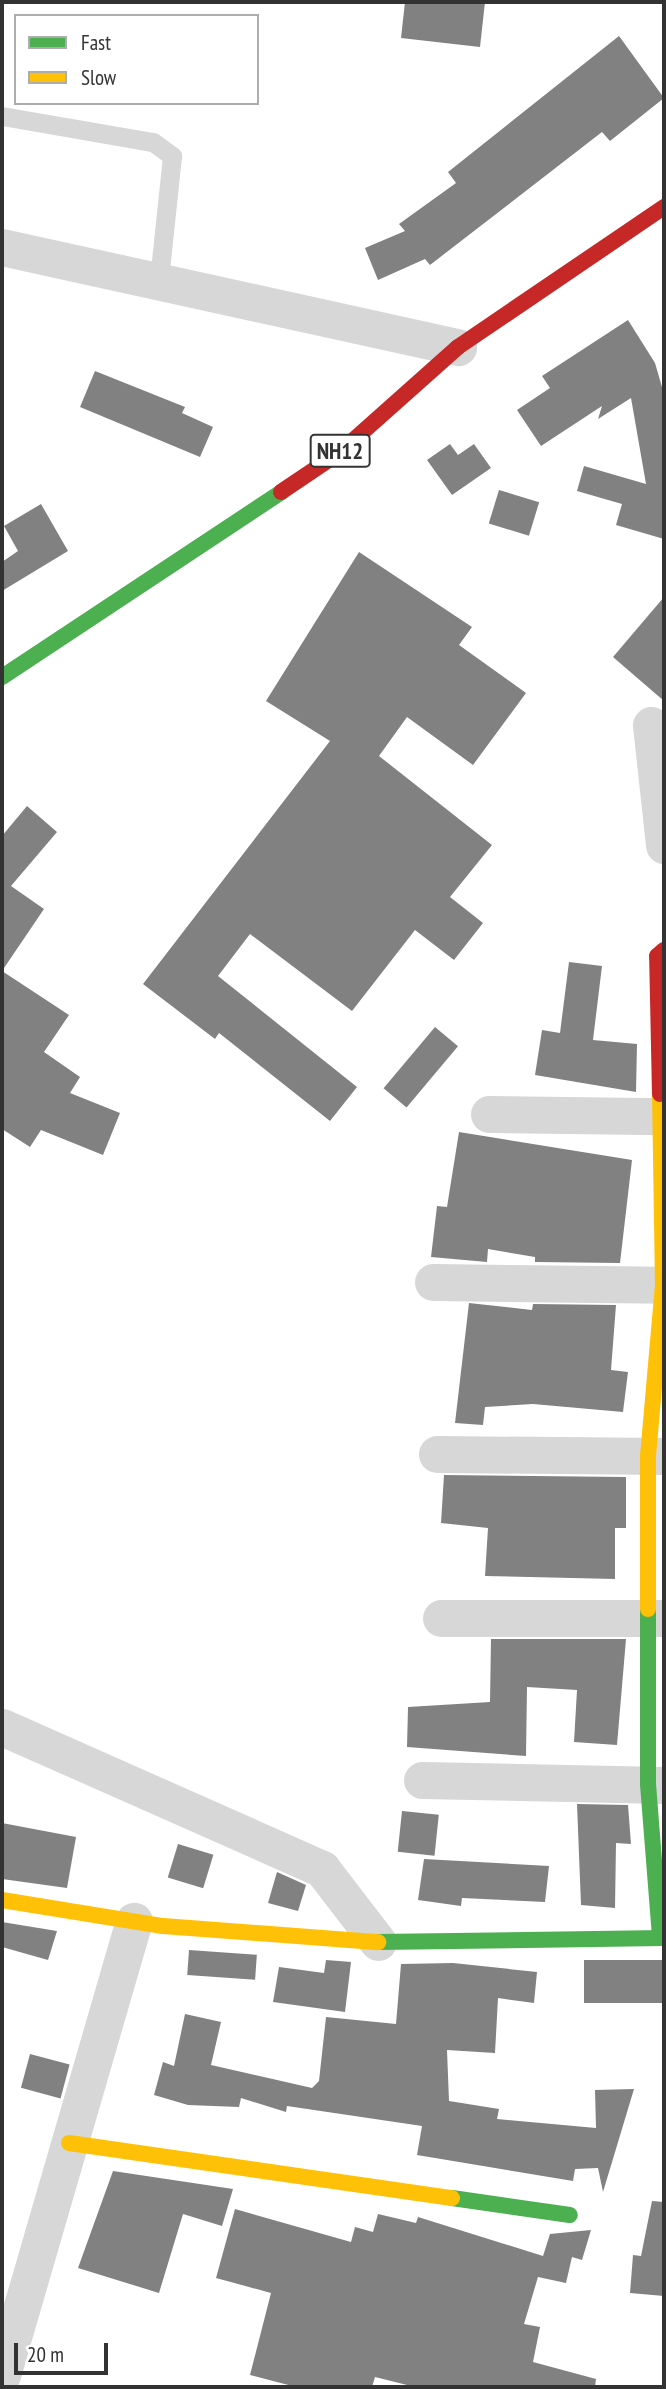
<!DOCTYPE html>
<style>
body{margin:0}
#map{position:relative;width:666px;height:2389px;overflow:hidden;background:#fff;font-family:"PT Sans Narrow",sans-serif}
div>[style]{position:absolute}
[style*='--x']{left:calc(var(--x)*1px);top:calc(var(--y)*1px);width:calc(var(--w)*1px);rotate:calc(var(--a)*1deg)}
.building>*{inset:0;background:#818181;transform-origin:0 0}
.lane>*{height:19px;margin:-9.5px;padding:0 9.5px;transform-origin:9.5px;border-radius:9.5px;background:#d7d7d7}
.street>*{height:37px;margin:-18.5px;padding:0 18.5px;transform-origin:18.5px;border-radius:18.5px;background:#d7d7d7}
.fast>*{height:16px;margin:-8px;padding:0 8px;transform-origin:8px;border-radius:8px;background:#4caf50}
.slow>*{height:16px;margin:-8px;padding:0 8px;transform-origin:8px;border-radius:8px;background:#ffc107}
.jam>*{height:16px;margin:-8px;padding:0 8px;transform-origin:8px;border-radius:8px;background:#c62828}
span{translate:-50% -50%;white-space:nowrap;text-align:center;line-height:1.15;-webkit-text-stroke:7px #fff;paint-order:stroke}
.shield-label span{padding:2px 5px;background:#fff;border:2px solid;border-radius:5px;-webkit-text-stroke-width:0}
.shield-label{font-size:23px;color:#333;font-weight:700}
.frame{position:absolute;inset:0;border:4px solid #333;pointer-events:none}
.legend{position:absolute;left:14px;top:14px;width:245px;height:91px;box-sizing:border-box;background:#fff;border:2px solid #adadad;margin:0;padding:9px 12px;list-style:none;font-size:21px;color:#333}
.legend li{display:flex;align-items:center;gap:14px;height:35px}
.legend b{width:35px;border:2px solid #adadad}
.scale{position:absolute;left:14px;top:2343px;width:94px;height:32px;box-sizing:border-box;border:4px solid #333;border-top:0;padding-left:9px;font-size:21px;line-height:24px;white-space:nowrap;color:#333;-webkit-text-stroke:5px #fff;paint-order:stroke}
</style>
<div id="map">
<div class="building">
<div style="clip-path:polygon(405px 2px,485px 2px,480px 47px,401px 38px)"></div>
<div style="clip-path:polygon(619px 36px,664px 98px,610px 141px,602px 132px,430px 265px,425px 259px,378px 280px,365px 248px,405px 231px,399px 224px,456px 183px,448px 172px)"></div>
<div style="clip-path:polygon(628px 320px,655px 363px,664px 394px,664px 539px,616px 525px,622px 504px,577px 491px,584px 466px,646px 484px,631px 398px,598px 419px,602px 406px,541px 446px,517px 410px,550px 388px,542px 376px)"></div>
<div style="clip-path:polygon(95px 371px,185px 407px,182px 413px,213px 427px,200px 457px,80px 407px)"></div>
<div style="clip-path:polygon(450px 444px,458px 455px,474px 444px,491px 468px,452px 495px,427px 460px)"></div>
<div style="left:499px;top:490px;width:42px;height:35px;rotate:17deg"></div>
<div style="clip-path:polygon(41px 504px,68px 551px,2px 591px,2px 562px,18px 551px,4px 526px)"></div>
<div style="clip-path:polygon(359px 552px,472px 627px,459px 645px,526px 693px,473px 765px,407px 717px,379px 756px,492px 845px,450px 897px,483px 923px,454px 960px,415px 930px,352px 1011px,250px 934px,218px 976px,357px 1087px,330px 1121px,219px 1033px,215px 1039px,143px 984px,330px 741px,266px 701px)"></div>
<div style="clip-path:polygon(664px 597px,664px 701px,613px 657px)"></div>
<div style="clip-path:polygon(27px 806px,57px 832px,11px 886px,44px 909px,2px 971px,69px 1015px,44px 1052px,80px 1077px,70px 1093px,120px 1113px,103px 1155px,41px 1130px,30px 1147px,2px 1129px,2px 836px)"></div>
<div style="clip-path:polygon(569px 962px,602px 966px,593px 1040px,637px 1044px,636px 1092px,535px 1075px,542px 1030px,560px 1033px)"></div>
<div style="left:435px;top:1027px;width:30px;height:80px;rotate:40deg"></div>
<div style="clip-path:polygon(459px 1132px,632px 1160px,620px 1263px,535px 1262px,535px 1257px,488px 1249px,487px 1262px,431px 1257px,437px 1206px,447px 1207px)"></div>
<div style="clip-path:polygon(469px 1303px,532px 1310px,533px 1304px,616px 1305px,611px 1370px,628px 1372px,623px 1412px,533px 1404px,485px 1407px,483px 1425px,455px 1423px)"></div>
<div style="clip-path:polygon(444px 1475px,626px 1477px,626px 1528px,615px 1528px,615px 1579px,485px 1576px,488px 1528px,441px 1523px)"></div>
<div style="clip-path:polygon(491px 1639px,626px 1639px,617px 1745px,574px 1742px,577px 1690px,527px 1687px,526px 1756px,407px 1747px,408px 1707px,490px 1702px)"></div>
<div style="clip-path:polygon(577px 1804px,628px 1805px,631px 1844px,616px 1843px,615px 1908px,581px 1905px)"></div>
<div style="left:402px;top:1811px;width:37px;height:41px;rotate:6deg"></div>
<div style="clip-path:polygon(2px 1823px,76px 1837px,67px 1888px,2px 1879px)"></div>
<div style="left:178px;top:1844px;width:37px;height:35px;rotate:17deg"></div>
<div style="clip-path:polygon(424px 1859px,549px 1866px,545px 1902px,462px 1898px,461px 1906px,418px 1900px)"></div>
<div style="clip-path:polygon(277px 1872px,306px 1885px,298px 1911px,268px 1903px)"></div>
<div style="clip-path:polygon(2px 1922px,57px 1931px,48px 1960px,2px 1947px)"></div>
<div style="left:189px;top:1950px;width:68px;height:25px;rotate:4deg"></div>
<div style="clip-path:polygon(326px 1960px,351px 1962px,345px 2012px,273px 2002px,279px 1967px,324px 1973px)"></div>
<div style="left:664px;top:1960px;width:43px;height:80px;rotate:90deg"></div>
<div style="clip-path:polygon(453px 1963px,537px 1972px,534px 2003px,498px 1998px,495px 2053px,447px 2050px,449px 2101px,499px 2109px,497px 2119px,596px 2128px,595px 2090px,634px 2089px,603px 2192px,598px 2168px,575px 2169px,573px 2181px,417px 2155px,422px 2126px,287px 2106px,286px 2112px,241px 2098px,239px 2107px,188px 2105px,154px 2095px,163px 2062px,174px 2066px,185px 2014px,221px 2022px,211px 2065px,312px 2088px,319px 2081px,326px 2017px,396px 2024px,401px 1964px)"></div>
<div style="left:30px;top:2054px;width:41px;height:35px;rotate:15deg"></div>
<div style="clip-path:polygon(113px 2171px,233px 2189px,222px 2226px,183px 2214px,159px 2293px,78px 2268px)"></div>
<div style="clip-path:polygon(652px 2201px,664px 2202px,664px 2296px,630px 2293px,633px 2255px,641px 2256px)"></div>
<div style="clip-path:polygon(235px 2209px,351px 2242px,355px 2227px,373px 2232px,378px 2214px,416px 2223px,418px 2217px,543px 2256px,550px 2234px,591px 2230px,582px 2260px,572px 2257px,566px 2283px,538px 2277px,524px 2324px,540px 2327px,533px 2362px,596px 2379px,595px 2387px,415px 2387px,375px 2377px,372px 2387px,296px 2387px,250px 2375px,271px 2293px,216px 2278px)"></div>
</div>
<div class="lane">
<div style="--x:2;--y:116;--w:153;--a:9.8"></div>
<div style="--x:153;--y:142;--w:24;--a:36"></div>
<div style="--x:172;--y:156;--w:124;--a:96"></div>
</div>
<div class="street">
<div style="--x:2;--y:247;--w:467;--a:12.4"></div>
<div style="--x:651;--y:725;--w:121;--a:83.8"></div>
<div style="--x:489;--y:1114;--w:175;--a:0.7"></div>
<div style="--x:433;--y:1282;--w:231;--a:0.7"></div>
<div style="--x:437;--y:1454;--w:227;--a:0.5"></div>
<div style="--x:441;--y:1618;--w:223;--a:0"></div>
<div style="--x:2;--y:1727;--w:350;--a:23.9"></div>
<div style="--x:322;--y:1869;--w:92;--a:52.5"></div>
<div style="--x:422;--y:1780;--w:242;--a:1.2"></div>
<div style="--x:2;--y:2375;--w:473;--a:-73.8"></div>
</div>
<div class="fast">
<div style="--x:2;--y:677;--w:335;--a:-33.5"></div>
<div style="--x:648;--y:1609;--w:175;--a:90"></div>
<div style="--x:648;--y:1784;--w:154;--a:85.5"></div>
<div style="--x:378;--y:1942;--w:286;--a:-0.8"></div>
<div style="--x:452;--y:2198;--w:119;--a:8.2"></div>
</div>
<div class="slow">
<div style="--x:648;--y:1609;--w:153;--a:-90"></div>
<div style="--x:648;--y:1456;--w:172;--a:-85"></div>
<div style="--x:663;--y:1285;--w:191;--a:-90.9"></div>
<div style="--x:2;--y:1900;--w:163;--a:9.2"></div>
<div style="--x:163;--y:1926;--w:216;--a:4.3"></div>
<div style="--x:69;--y:2143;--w:387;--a:8.2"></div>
</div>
<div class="jam">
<div style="--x:281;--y:492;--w:70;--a:-33.9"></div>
<div style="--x:339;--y:453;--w:159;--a:-41.7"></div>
<div style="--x:458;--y:347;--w:249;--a:-34.2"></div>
<div style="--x:660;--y:1094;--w:138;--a:-91.2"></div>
<div style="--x:657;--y:956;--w:9;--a:-41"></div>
</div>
<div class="shield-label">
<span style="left:340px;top:451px">NH12</span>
</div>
<div class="frame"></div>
<ul class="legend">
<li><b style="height:9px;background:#4caf50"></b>Fast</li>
<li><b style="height:9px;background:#ffc107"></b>Slow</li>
</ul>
<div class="scale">20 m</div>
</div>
